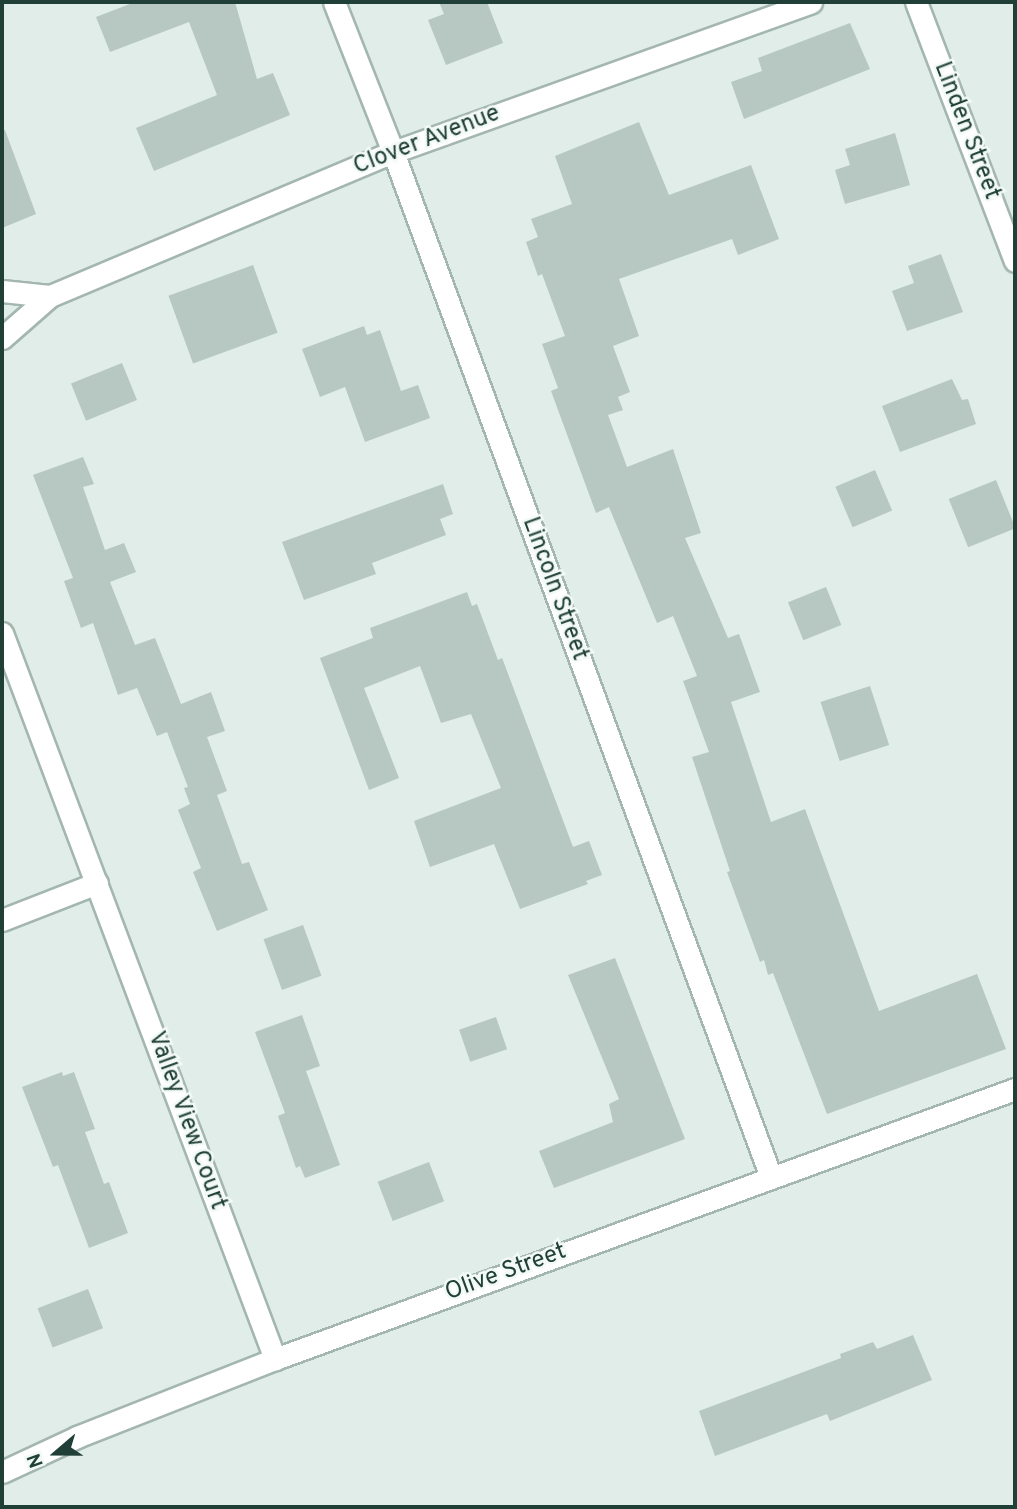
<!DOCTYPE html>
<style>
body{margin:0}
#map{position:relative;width:1017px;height:1509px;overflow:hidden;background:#e1ede8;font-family:Overpass,sans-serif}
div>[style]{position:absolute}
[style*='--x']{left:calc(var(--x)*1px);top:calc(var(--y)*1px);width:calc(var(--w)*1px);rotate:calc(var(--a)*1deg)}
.building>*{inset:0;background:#b6c8c1;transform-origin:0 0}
.roads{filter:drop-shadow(2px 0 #a3b6af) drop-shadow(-2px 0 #a3b6af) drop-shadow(0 2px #a3b6af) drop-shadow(0 -2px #a3b6af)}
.street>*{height:21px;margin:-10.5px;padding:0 10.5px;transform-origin:10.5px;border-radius:10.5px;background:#fff}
span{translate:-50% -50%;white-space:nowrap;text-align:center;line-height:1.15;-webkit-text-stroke:5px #f2f9f6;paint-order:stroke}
.street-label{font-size:24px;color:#204037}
.frame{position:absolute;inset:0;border:4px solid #204037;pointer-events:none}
.north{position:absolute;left:21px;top:1418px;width:70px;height:70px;-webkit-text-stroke:5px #f2f9f6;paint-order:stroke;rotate:250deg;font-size:19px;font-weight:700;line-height:28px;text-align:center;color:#204037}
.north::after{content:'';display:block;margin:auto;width:24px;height:32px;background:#204037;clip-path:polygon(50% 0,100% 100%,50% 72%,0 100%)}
</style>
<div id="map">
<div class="building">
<div style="clip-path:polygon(135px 2px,235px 2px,257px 79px,273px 73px,290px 115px,154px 171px,136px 128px,217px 95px,189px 22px,110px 52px,96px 17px)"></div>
<div style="clip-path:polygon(439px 2px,487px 2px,503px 43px,446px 65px,428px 20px,444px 14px)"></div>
<div style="clip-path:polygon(850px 23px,870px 69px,744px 119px,731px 82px,762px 71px,758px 58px)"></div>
<div style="clip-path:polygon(639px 122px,669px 195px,751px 165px,779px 239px,738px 255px,732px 239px,619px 279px,639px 336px,613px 346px,630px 392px,618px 397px,623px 410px,608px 415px,627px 467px,673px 449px,701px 533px,685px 538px,728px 638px,739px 634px,760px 692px,731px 702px,771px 822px,805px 809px,879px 1011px,977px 974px,1006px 1049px,827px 1114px,773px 973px,768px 975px,764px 960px,760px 962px,727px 872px,730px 871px,692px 757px,709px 752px,683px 681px,697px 676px,673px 616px,657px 623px,609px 507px,596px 513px,551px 391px,558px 388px,542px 344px,565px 336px,542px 274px,538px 276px,526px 242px,538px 237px,531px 219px,572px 204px,555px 156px)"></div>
<div style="clip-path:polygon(2px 130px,5px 130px,36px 214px,2px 228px)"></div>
<div style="clip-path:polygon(895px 133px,910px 185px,845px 204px,835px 170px,850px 165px,845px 149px)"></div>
<div style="clip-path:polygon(941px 254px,963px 312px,907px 331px,892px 291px,914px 283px,908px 266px)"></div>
<div style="left:253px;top:265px;width:72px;height:90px;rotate:70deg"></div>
<div style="clip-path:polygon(364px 326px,367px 335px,380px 330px,401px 391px,418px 385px,430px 418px,365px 442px,345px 387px,320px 397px,302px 349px)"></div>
<div style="left:122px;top:363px;width:40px;height:55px;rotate:68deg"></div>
<div style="clip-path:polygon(952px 379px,962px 400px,968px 399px,976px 424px,900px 452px,882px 406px)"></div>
<div style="clip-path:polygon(83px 457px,94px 484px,83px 487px,105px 550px,124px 543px,136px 572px,110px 582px,135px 645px,155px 638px,181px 704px,211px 692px,225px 731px,207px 737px,227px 791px,217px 795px,242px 864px,249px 862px,268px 910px,217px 931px,193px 872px,201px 868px,178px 810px,190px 804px,184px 788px,188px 787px,167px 732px,157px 736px,137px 688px,118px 695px,93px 623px,81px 628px,64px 581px,73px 578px,33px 475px)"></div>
<div style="left:875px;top:470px;width:44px;height:43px;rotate:67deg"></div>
<div style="left:996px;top:480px;width:52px;height:51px;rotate:68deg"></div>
<div style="clip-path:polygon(443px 484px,453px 514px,440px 519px,446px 535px,372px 563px,376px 574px,304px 600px,282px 542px)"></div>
<div style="left:826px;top:587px;width:41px;height:41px;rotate:68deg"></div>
<div style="clip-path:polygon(467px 592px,472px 606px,477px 604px,498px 660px,502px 658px,504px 663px,573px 847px,589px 841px,602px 875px,586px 881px,588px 884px,520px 909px,494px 844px,430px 867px,414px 821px,501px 788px,471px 714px,441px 723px,420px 666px,364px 688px,399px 778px,369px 790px,320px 658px,373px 638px,370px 628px)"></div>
<div style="left:870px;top:686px;width:62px;height:52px;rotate:72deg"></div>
<div style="left:303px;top:925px;width:54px;height:42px;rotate:70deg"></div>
<div style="clip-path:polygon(615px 958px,685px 1139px,554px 1188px,539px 1151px,613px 1122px,609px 1104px,619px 1099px,568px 975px)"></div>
<div style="clip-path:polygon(302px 1015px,320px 1066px,306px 1071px,340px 1165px,305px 1178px,300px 1166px,296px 1168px,278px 1116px,285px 1113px,255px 1032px)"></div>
<div style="left:496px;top:1017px;width:34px;height:39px;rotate:71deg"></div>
<div style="clip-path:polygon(62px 1072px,63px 1076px,74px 1072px,95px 1129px,85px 1132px,104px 1184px,109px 1182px,128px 1233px,89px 1248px,58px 1165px,53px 1167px,22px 1087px)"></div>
<div style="left:429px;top:1162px;width:42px;height:55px;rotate:69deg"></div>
<div style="left:88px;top:1289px;width:42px;height:54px;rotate:69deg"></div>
<div style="clip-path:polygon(913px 1335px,932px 1380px,830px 1421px,827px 1414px,715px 1456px,699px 1411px,841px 1358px,840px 1354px,873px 1342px,877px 1349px)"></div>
</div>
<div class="roads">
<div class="street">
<div style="--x:334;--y:2;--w:161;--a:68.5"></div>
<div style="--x:393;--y:152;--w:1092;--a:69.76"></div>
<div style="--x:916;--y:2;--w:277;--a:69.1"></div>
<div style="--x:2;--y:291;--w:48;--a:5.9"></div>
<div style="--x:2;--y:338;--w:64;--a:-41.2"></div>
<div style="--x:50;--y:296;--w:372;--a:-22.8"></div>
<div style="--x:393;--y:152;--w:444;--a:-19.7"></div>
<div style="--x:2;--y:633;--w:776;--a:69.39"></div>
<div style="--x:2;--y:920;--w:102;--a:-21.3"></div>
<div style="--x:2;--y:1472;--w:83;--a:-25"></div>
<div style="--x:77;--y:1437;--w:213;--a:-21.5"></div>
<div style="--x:275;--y:1359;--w:788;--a:-20.05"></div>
</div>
</div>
<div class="street-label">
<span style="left:966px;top:131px;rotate:69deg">Linden Street</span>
<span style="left:427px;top:141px;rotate:-21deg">Clover Avenue</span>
<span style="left:554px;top:589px;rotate:70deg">Lincoln Street</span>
<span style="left:186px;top:1121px;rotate:70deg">Valley View Court</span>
<span style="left:506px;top:1273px;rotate:-20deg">Olive Street</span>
</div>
<div class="frame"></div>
<div class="north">N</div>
</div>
